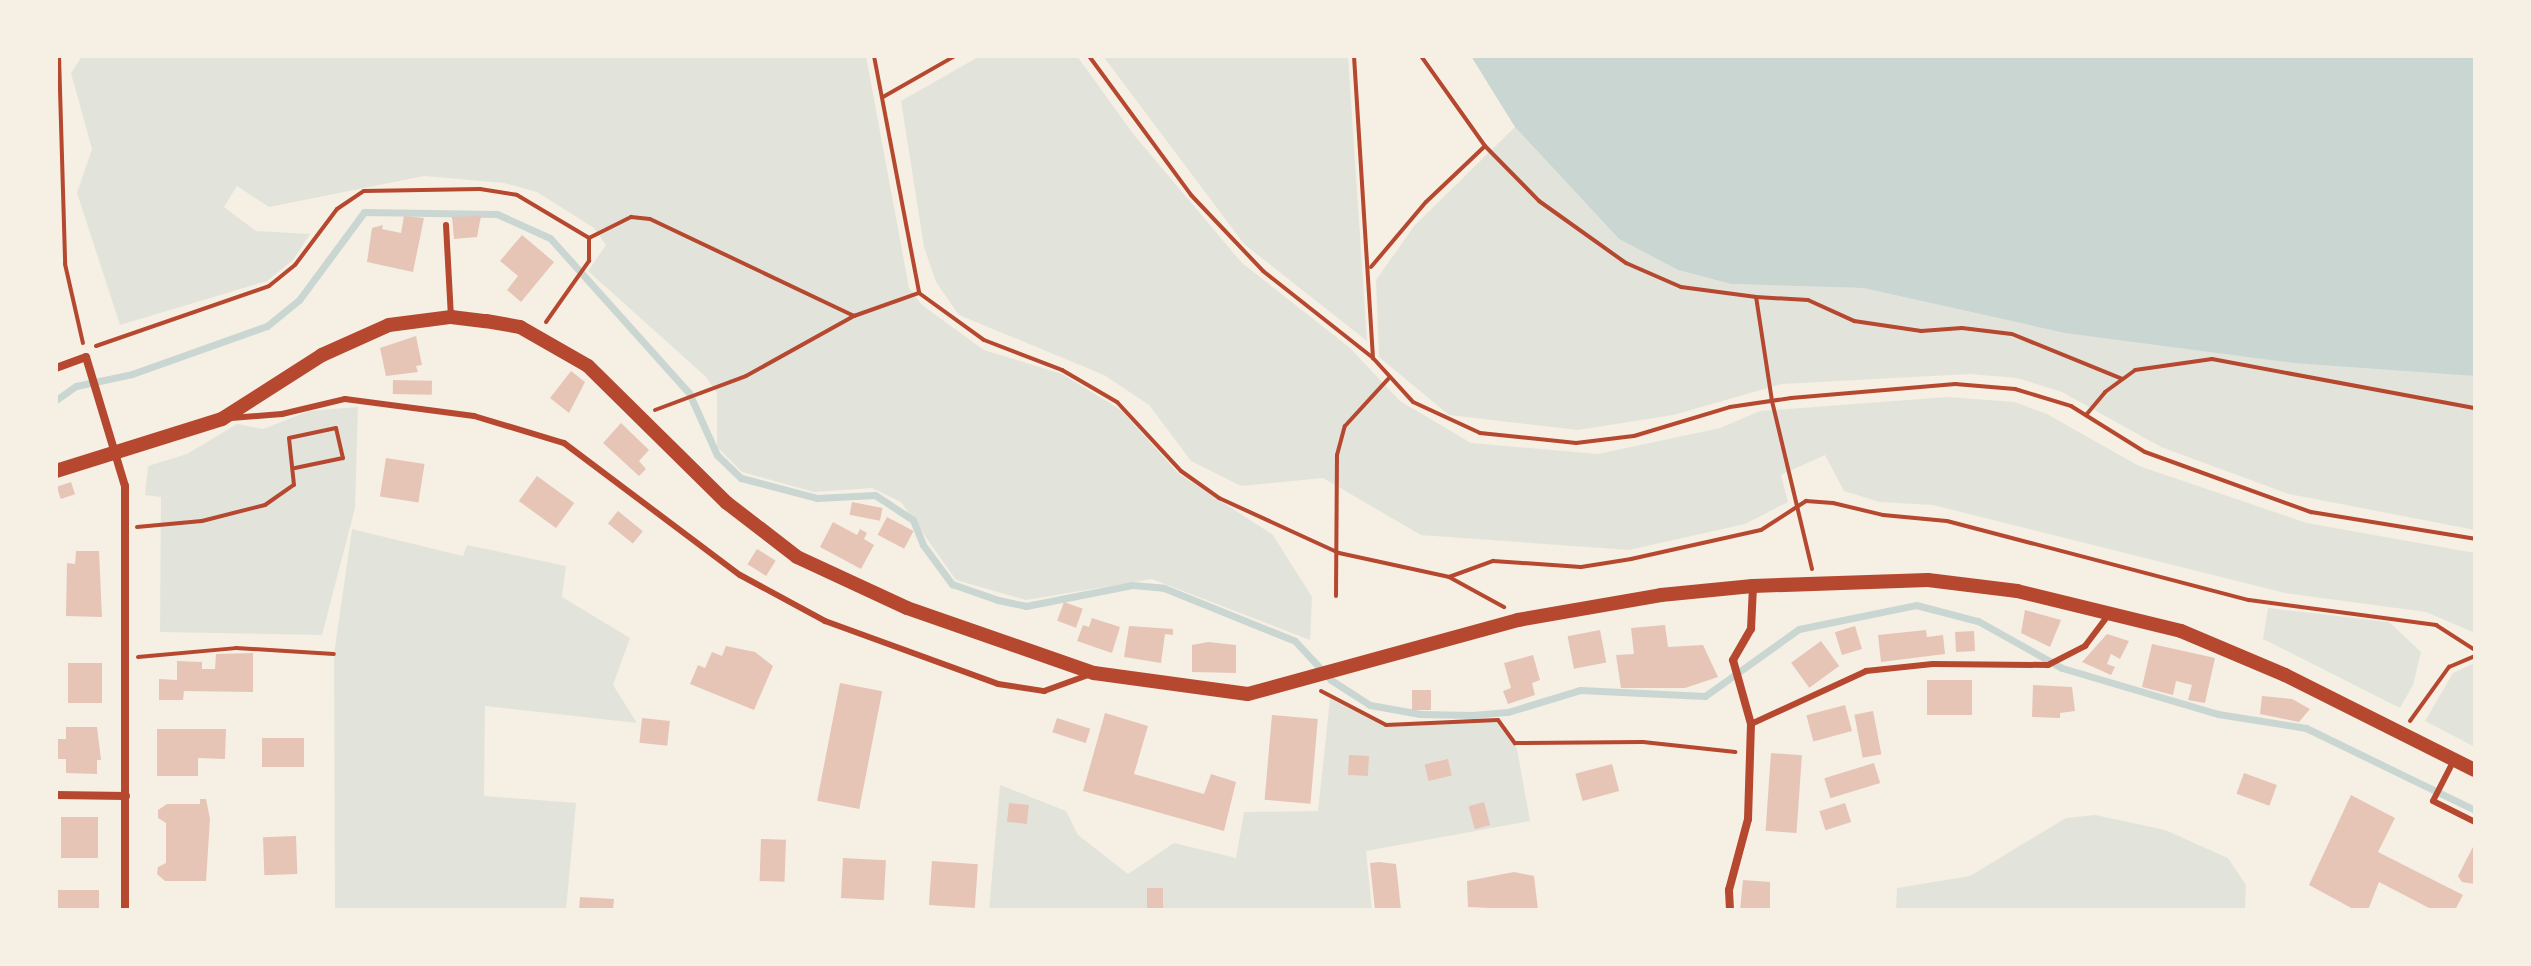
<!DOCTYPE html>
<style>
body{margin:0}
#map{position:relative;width:2531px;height:966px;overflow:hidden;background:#f6efe4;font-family:Signika,sans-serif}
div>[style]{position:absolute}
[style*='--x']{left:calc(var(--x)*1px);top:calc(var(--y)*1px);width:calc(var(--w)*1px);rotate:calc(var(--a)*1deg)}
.green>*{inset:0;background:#e2e4dc}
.water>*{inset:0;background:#c9d6d2}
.stream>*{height:7px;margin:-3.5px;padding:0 3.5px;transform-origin:3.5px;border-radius:3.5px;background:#c9d6d2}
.building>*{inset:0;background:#e6c5b7;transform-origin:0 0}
.path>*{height:4px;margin:-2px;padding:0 2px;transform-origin:2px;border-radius:2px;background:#b5482f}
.service>*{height:6px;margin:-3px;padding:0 3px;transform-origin:3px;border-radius:3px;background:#b5482f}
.minor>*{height:8px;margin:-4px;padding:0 4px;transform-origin:4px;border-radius:4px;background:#b5482f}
.tertiary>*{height:14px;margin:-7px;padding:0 7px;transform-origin:7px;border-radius:7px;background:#b5482f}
span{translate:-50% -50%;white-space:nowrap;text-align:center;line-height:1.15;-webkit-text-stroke:8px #f6efe4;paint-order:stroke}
.frame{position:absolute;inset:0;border:58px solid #f6efe4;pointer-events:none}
</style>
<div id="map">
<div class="green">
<div style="clip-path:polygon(82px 56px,866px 56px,909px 288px,922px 305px,984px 350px,1062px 374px,1121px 410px,1179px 474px,1273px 535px,1312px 597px,1310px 640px,1152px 579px,1026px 600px,956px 580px,901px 502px,872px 488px,814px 492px,742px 472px,717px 447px,717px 393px,705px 376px,588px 271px,606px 245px,594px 228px,537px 192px,504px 183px,424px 176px,269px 207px,237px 186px,224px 207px,256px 231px,310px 234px,293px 260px,267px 281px,120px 325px,77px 193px,92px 149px,71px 73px)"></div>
<div style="clip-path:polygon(980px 56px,1077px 56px,1134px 135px,1242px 263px,1349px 347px,1400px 401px,1471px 443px,1598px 454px,1720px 428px,1760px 411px,1947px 397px,2015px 402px,2047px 414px,2139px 466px,2307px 523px,2475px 553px,2475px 633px,2426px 612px,2285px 593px,1933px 505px,1880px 502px,1844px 491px,1825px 455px,1781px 475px,1788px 502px,1745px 524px,1629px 550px,1421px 535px,1323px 478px,1241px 486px,1191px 461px,1149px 405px,1104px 375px,959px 315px,936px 282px,924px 247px,901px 101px)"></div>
<div style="clip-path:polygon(1103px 56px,1348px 56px,1367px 341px,1244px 244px)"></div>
<div style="clip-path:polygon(1515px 127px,1619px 239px,1678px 270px,1731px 284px,1863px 288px,2065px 333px,2475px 376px,2475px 530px,2289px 494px,2161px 447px,2062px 392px,2017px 378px,1970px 374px,1782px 384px,1673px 415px,1578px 430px,1449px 415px,1379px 357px,1376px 280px,1415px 225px)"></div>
<div style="clip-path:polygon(358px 407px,355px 508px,322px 635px,160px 632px,161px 497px,145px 495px,148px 466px,187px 454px,237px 424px,263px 429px,309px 411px)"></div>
<div style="clip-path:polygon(352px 529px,463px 556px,467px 545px,566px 566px,562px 597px,630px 638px,613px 685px,637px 723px,485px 706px,484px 796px,576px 803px,566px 910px,335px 910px,334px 654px)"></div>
<div style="clip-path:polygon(2268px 608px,2389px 622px,2421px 652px,2413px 685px,2400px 708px,2263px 639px)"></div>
<div style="clip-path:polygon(2475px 663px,2475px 747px,2425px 721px,2453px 673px)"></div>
<div style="clip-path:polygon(1330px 699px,1389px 727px,1496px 721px,1517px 749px,1530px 821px,1366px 851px,1372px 910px,989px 910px,1000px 785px,1066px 811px,1078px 835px,1128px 874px,1174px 843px,1236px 858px,1244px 812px,1318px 811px)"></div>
<div style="clip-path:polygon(2095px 815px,2165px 830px,2228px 858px,2246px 885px,2245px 910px,1896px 910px,1897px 888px,1970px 876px,2066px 818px)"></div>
</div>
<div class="water">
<div style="clip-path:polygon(1471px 56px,2475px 56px,2475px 376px,2294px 363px,2065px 333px,1863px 288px,1731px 284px,1678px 270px,1619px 239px,1515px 127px)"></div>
</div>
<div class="stream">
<div style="--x:56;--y:400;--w:24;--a:-35"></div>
<div style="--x:76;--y:386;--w:57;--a:-12.1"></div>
<div style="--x:132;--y:374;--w:143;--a:-19.6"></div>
<div style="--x:267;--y:326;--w:41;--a:-39.1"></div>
<div style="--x:299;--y:300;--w:109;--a:-53.5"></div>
<div style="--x:364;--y:212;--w:133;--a:0.9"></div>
<div style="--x:497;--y:214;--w:58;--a:24.4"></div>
<div style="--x:550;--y:238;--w:208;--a:48.1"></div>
<div style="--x:689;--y:393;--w:68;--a:65.7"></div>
<div style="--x:717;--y:455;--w:33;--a:44"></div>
<div style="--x:741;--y:478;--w:79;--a:14.7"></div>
<div style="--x:817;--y:498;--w:58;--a:-3"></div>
<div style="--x:875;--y:495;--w:45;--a:33.3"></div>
<div style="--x:913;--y:520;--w:27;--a:68"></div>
<div style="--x:923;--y:545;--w:49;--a:53.4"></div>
<div style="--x:952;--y:584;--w:49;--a:19.2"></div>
<div style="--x:998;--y:600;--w:29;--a:12"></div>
<div style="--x:1026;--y:606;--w:108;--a:-11.2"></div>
<div style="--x:1132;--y:585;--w:32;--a:5"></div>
<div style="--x:1164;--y:588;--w:141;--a:22"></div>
<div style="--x:1295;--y:641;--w:53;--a:47.3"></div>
<div style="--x:1331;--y:680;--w:46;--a:32.7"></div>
<div style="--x:1370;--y:705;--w:51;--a:10.2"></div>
<div style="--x:1420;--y:714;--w:52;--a:1.1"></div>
<div style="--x:1472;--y:715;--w:36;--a:-5"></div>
<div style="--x:1508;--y:712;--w:75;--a:-17"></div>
<div style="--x:1580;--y:690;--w:125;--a:2.7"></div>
<div style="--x:1705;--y:696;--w:115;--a:-35.5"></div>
<div style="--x:1799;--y:629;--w:119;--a:-11.6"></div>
<div style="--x:1916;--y:605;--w:64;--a:14.5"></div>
<div style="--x:1978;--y:621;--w:96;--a:29.2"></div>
<div style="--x:2062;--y:668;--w:163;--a:16.4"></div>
<div style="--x:2218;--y:714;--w:89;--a:9"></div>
<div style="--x:2306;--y:728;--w:188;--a:25.9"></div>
</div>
<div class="building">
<div style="clip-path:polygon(404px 216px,424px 218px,413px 272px,367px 262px,372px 228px,383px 225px,382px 229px,401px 233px)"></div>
<div style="clip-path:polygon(481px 216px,477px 237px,454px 239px,452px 217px)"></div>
<div style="clip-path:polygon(522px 235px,554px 262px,521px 302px,507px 290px,518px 276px,500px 261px)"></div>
<div style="clip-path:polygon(416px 336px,422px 365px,416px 366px,418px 372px,386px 376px,380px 348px)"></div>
<div style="clip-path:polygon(571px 371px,585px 382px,569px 413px,550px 398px)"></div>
<div style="left:393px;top:380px;width:39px;height:14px;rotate:1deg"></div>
<div style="clip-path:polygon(621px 423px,649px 450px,639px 461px,646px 469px,639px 476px,603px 443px)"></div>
<div style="left:386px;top:458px;width:39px;height:39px;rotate:9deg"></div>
<div style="left:537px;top:476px;width:46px;height:31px;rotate:36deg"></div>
<div style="left:71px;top:482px;width:13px;height:15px;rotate:72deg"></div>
<div style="left:852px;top:502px;width:31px;height:13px;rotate:11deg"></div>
<div style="left:618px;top:511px;width:32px;height:16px;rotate:39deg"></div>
<div style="left:887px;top:517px;width:30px;height:20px;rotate:28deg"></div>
<div style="clip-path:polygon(833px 522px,857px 535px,860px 529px,867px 533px,864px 539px,874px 545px,861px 569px,820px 547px)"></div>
<div style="left:757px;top:549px;width:22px;height:18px;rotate:32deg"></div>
<div style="clip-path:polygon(76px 551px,99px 551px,102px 617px,66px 616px,67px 563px,75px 564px)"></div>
<div style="left:1064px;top:602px;width:20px;height:20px;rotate:20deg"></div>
<div style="clip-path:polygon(2025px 610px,2061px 620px,2050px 647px,2021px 633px)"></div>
<div style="clip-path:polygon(1092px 618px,1120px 627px,1112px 653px,1077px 641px,1083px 625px,1089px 627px)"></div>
<div style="clip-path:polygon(1665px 625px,1668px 647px,1703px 645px,1718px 677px,1685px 688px,1621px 688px,1616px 655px,1634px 654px,1631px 628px)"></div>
<div style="clip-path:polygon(1129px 626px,1173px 629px,1173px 635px,1165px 634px,1161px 663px,1124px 657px)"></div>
<div style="left:1855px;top:626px;width:24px;height:21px;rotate:73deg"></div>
<div style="left:1600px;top:630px;width:33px;height:33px;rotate:79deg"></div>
<div style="clip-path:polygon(1926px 630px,1927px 637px,1943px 635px,1945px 654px,1881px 662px,1878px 635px)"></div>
<div style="left:1974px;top:631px;width:20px;height:19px;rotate:87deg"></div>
<div style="clip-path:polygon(2107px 634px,2129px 641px,2120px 659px,2111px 654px,2107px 664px,2115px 667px,2111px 675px,2082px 662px)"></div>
<div style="left:1821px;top:641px;width:31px;height:37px;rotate:54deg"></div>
<div style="clip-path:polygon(1208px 642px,1236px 645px,1236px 673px,1192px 672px,1192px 645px)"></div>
<div style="clip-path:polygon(2152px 644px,2215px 658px,2205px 703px,2188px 700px,2192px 685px,2176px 681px,2173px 695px,2142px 687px)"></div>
<div style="clip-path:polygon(726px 646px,755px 652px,773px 666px,754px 710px,690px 684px,698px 665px,705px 668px,712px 652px,722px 656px)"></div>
<div style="clip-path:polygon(253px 653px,253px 692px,184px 691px,183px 700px,159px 700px,159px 679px,177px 680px,177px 661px,202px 662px,202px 669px,215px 669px,216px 654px)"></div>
<div style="clip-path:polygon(1533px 655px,1540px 680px,1532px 683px,1535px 695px,1508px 704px,1503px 691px,1511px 688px,1504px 663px)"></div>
<div style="left:68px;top:663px;width:34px;height:40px"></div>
<div style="left:1927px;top:680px;width:45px;height:35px"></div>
<div style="left:840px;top:683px;width:43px;height:120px;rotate:11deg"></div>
<div style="clip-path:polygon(2033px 685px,2072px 687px,2075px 711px,2060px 713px,2060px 718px,2032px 717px)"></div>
<div style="left:1412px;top:690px;width:19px;height:20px"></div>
<div style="clip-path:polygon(2262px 696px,2292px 699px,2310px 709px,2299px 722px,2260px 714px)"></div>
<div style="left:1845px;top:705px;width:27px;height:40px;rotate:75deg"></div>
<div style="left:1873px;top:711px;width:44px;height:19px;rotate:79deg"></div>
<div style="clip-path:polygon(1105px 713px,1148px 726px,1134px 774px,1204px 794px,1211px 774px,1236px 782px,1224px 831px,1083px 791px)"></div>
<div style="left:1272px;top:715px;width:46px;height:85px;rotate:5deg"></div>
<div style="left:642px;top:718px;width:28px;height:25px;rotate:6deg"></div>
<div style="left:1057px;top:718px;width:35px;height:15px;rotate:18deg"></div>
<div style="clip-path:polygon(66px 727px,97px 727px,101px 760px,97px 760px,97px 774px,66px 773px,66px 759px,56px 759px,56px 739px,66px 739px)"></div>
<div style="clip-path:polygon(157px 729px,226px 729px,225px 759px,198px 758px,198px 776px,157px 776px)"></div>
<div style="left:262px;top:738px;width:42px;height:29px"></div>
<div style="left:1771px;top:753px;width:31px;height:78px;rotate:4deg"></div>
<div style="left:1349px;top:755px;width:20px;height:20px;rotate:3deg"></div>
<div style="left:1448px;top:759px;width:17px;height:24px;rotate:77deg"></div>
<div style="left:1874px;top:763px;width:21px;height:52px;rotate:73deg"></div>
<div style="left:1612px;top:764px;width:28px;height:38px;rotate:75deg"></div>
<div style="left:2244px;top:773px;width:35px;height:22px;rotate:20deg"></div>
<div style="clip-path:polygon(2351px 795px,2395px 818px,2378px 852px,2463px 895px,2455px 910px,2433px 910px,2379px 882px,2368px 910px,2355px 910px,2309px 885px)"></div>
<div style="clip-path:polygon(200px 799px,206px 799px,210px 819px,206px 881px,165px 881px,157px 874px,158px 867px,166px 863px,166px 823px,158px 818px,158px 810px,167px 804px,200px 804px)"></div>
<div style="left:1484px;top:802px;width:24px;height:16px;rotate:75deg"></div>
<div style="left:1009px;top:803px;width:20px;height:19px;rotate:6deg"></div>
<div style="left:1845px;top:803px;width:20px;height:27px;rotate:72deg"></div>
<div style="left:61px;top:817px;width:37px;height:41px"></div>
<div style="left:296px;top:836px;width:38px;height:33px;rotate:88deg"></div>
<div style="left:761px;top:839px;width:25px;height:42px;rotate:2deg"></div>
<div style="clip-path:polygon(2475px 843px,2475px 884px,2462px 882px,2458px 876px)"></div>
<div style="left:843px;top:858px;width:43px;height:40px;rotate:3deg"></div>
<div style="left:932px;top:861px;width:46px;height:44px;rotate:4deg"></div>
<div style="clip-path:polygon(1379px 862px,1396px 864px,1401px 910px,1375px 910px,1370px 863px)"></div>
<div style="clip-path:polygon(1514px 872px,1534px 876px,1538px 910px,1468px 907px,1467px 881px)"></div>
<div style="clip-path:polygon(1743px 880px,1770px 882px,1770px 910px,1740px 910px)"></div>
<div style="left:1147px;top:888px;width:16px;height:22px"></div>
<div style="left:56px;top:890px;width:43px;height:20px"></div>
<div style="clip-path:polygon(580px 897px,614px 899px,613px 910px,579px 910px)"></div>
</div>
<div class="path">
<div style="--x:59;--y:56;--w:208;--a:88.3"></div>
<div style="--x:65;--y:264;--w:81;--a:77.2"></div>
<div style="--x:874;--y:56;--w:241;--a:79.2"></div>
<div style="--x:919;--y:293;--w:80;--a:35.9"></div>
<div style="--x:984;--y:340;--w:84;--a:21"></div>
<div style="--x:1062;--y:370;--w:64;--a:30.2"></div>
<div style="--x:1117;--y:402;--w:94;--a:47.2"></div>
<div style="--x:1181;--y:471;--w:47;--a:35.4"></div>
<div style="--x:1219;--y:498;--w:132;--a:24.6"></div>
<div style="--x:1339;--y:553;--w:113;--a:12.3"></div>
<div style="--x:1449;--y:577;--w:63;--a:28.6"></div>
<div style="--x:1089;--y:56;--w:172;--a:53.7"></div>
<div style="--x:1191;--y:195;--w:105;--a:46.5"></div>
<div style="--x:1263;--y:271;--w:140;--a:38.3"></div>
<div style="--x:1373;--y:358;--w:59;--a:47.7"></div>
<div style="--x:1413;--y:402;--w:74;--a:24.8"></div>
<div style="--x:1480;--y:433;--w:97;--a:5.9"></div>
<div style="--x:1576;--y:443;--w:58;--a:-6.9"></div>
<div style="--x:1634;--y:436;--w:100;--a:-16.8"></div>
<div style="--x:1730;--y:407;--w:62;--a:-8.4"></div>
<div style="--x:1791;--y:398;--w:165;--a:-4.9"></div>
<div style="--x:1955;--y:384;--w:60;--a:4.8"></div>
<div style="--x:2015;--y:389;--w:59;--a:16.9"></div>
<div style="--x:2071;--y:406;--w:87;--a:31.9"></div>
<div style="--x:2145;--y:452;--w:177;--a:19.9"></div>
<div style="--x:2311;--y:512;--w:166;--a:9.3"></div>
<div style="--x:1354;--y:56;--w:303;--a:86.4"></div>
<div style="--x:883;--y:97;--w:83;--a:-29.7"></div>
<div style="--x:1485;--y:146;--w:77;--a:45.5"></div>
<div style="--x:1539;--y:201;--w:107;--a:35.5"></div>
<div style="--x:1626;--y:263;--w:60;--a:23.6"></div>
<div style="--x:1681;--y:287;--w:76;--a:7.6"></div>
<div style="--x:589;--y:238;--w:47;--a:-26.6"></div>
<div style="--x:631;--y:217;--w:19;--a:6"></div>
<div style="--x:650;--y:219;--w:226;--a:25.4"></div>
<div style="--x:854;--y:316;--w:69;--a:-19.5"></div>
<div style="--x:1371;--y:267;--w:85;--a:-49.8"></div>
<div style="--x:1426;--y:202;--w:81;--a:-43.5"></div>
<div style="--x:1485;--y:146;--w:110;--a:-125.4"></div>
<div style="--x:546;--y:322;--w:75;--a:-54.8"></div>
<div style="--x:589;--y:261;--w:23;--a:-90"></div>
<div style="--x:96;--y:346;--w:183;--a:-19.1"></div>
<div style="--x:269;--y:286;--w:33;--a:-39"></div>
<div style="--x:295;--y:265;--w:70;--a:-53.1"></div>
<div style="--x:337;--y:209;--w:32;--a:-34"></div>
<div style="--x:364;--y:191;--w:116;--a:-1"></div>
<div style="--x:480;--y:189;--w:37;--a:9"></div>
<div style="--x:517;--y:195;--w:84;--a:30.8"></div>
<div style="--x:655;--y:410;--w:97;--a:-20.5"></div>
<div style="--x:746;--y:376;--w:124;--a:-29.1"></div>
<div style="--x:2086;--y:415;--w:30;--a:-50"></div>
<div style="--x:2105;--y:392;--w:37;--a:-36"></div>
<div style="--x:2135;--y:370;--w:78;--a:-8.1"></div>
<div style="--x:2212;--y:359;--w:268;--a:10.6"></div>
<div style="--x:137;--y:527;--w:65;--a:-5.3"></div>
<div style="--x:202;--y:521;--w:65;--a:-14.3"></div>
<div style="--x:265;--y:505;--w:35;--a:-35"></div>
<div style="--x:294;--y:485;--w:47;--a:-96.1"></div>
<div style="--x:289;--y:438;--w:48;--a:-12"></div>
<div style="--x:336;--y:428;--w:31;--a:77"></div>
<div style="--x:343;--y:458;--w:49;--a:168.2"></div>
<div style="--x:1812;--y:569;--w:173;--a:-103.4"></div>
<div style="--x:1772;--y:401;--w:105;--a:-98.7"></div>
<div style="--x:1756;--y:297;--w:52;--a:3.3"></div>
<div style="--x:1808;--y:300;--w:51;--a:24.5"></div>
<div style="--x:1854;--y:321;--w:68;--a:8.5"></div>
<div style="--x:1921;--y:331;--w:41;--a:-4.2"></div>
<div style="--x:1962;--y:328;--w:50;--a:6.8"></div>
<div style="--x:2012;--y:334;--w:119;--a:22.2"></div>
<div style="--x:1449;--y:577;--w:47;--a:-20"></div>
<div style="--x:1493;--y:561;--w:88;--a:3.9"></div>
<div style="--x:1581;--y:567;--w:51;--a:-9.1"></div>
<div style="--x:1631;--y:559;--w:133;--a:-12.6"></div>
<div style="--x:1761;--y:530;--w:54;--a:-32.8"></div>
<div style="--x:1806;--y:501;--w:27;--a:4"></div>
<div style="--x:1833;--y:503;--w:51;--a:13.5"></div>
<div style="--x:1883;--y:515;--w:64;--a:5.4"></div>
<div style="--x:1947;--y:521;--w:312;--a:14.7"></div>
<div style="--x:2249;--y:600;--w:189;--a:7.6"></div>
<div style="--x:2436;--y:625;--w:46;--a:32.7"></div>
<div style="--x:1336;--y:596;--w:141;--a:-89.6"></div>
<div style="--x:1337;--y:455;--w:30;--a:-75"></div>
<div style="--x:1345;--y:426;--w:65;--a:-47.5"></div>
<div style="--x:138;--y:657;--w:98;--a:-5.2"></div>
<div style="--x:236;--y:648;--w:98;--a:3.5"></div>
<div style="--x:1321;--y:691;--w:73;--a:27.6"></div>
<div style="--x:1386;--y:725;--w:112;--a:-2.6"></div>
<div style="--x:1498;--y:720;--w:29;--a:54"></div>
<div style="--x:1515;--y:743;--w:128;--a:-0.4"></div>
<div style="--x:1643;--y:742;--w:93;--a:6.2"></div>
<div style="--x:2410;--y:721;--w:67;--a:-54.2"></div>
<div style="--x:2449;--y:667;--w:28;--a:-23"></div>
</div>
<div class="service">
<div style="--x:446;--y:225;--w:92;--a:86.9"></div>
<div style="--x:231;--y:418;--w:51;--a:-4.5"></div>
<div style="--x:282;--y:414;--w:65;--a:-13.4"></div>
<div style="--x:345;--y:399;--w:130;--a:7.5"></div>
<div style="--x:474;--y:416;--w:94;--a:16.7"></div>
<div style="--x:564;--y:443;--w:220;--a:36.9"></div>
<div style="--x:740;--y:575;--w:97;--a:28.4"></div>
<div style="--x:825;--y:621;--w:184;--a:20"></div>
<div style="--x:998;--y:684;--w:47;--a:8.7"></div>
<div style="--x:1044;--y:691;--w:50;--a:-19.9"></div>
<div style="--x:1751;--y:724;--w:127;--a:-24.7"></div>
<div style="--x:1866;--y:671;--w:67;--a:-6"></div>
<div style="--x:1933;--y:664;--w:115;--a:0.5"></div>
<div style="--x:2048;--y:665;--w:42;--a:-27.2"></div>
<div style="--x:2085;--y:646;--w:39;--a:-53"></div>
<div style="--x:2454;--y:760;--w:46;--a:117.1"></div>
<div style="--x:2433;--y:801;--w:47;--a:26.6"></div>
</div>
<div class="minor">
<div style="--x:56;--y:368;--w:32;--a:-20"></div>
<div style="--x:86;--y:357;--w:135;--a:73.2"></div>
<div style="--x:125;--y:486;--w:424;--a:90"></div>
<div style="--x:56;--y:795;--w:70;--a:0.8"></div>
<div style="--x:1730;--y:910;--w:20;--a:-93"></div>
<div style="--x:1729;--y:890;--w:73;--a:-75"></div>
<div style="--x:1748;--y:819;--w:95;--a:-88.2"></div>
<div style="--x:1751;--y:724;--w:66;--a:-105.7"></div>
<div style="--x:1733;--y:660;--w:36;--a:-60"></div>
<div style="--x:1751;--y:629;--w:43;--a:-87.3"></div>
</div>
<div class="tertiary">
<div style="--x:56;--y:471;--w:174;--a:-17.4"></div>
<div style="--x:222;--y:419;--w:119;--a:-32.6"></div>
<div style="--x:322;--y:355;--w:73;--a:-24.1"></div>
<div style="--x:389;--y:325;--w:63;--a:-7.4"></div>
<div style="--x:451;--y:317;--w:35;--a:7"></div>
<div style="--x:486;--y:321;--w:35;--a:10"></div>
<div style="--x:520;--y:327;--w:78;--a:29.8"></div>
<div style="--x:588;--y:366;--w:195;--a:44.6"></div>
<div style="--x:727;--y:503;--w:88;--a:37.6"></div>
<div style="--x:797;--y:557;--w:121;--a:24.9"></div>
<div style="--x:907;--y:608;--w:198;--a:19.2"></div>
<div style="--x:1094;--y:673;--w:155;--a:7.8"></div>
<div style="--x:1248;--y:694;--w:280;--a:-15.3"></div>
<div style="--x:1518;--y:620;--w:145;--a:-9.9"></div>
<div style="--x:1661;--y:595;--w:92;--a:-5.6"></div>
<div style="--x:1753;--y:586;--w:175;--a:-2"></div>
<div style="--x:1928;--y:580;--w:90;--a:7"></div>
<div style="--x:2017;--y:591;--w:169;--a:13.7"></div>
<div style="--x:2181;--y:631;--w:113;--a:22.9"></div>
<div style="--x:2285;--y:675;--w:212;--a:26.6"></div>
</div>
<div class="frame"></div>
</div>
